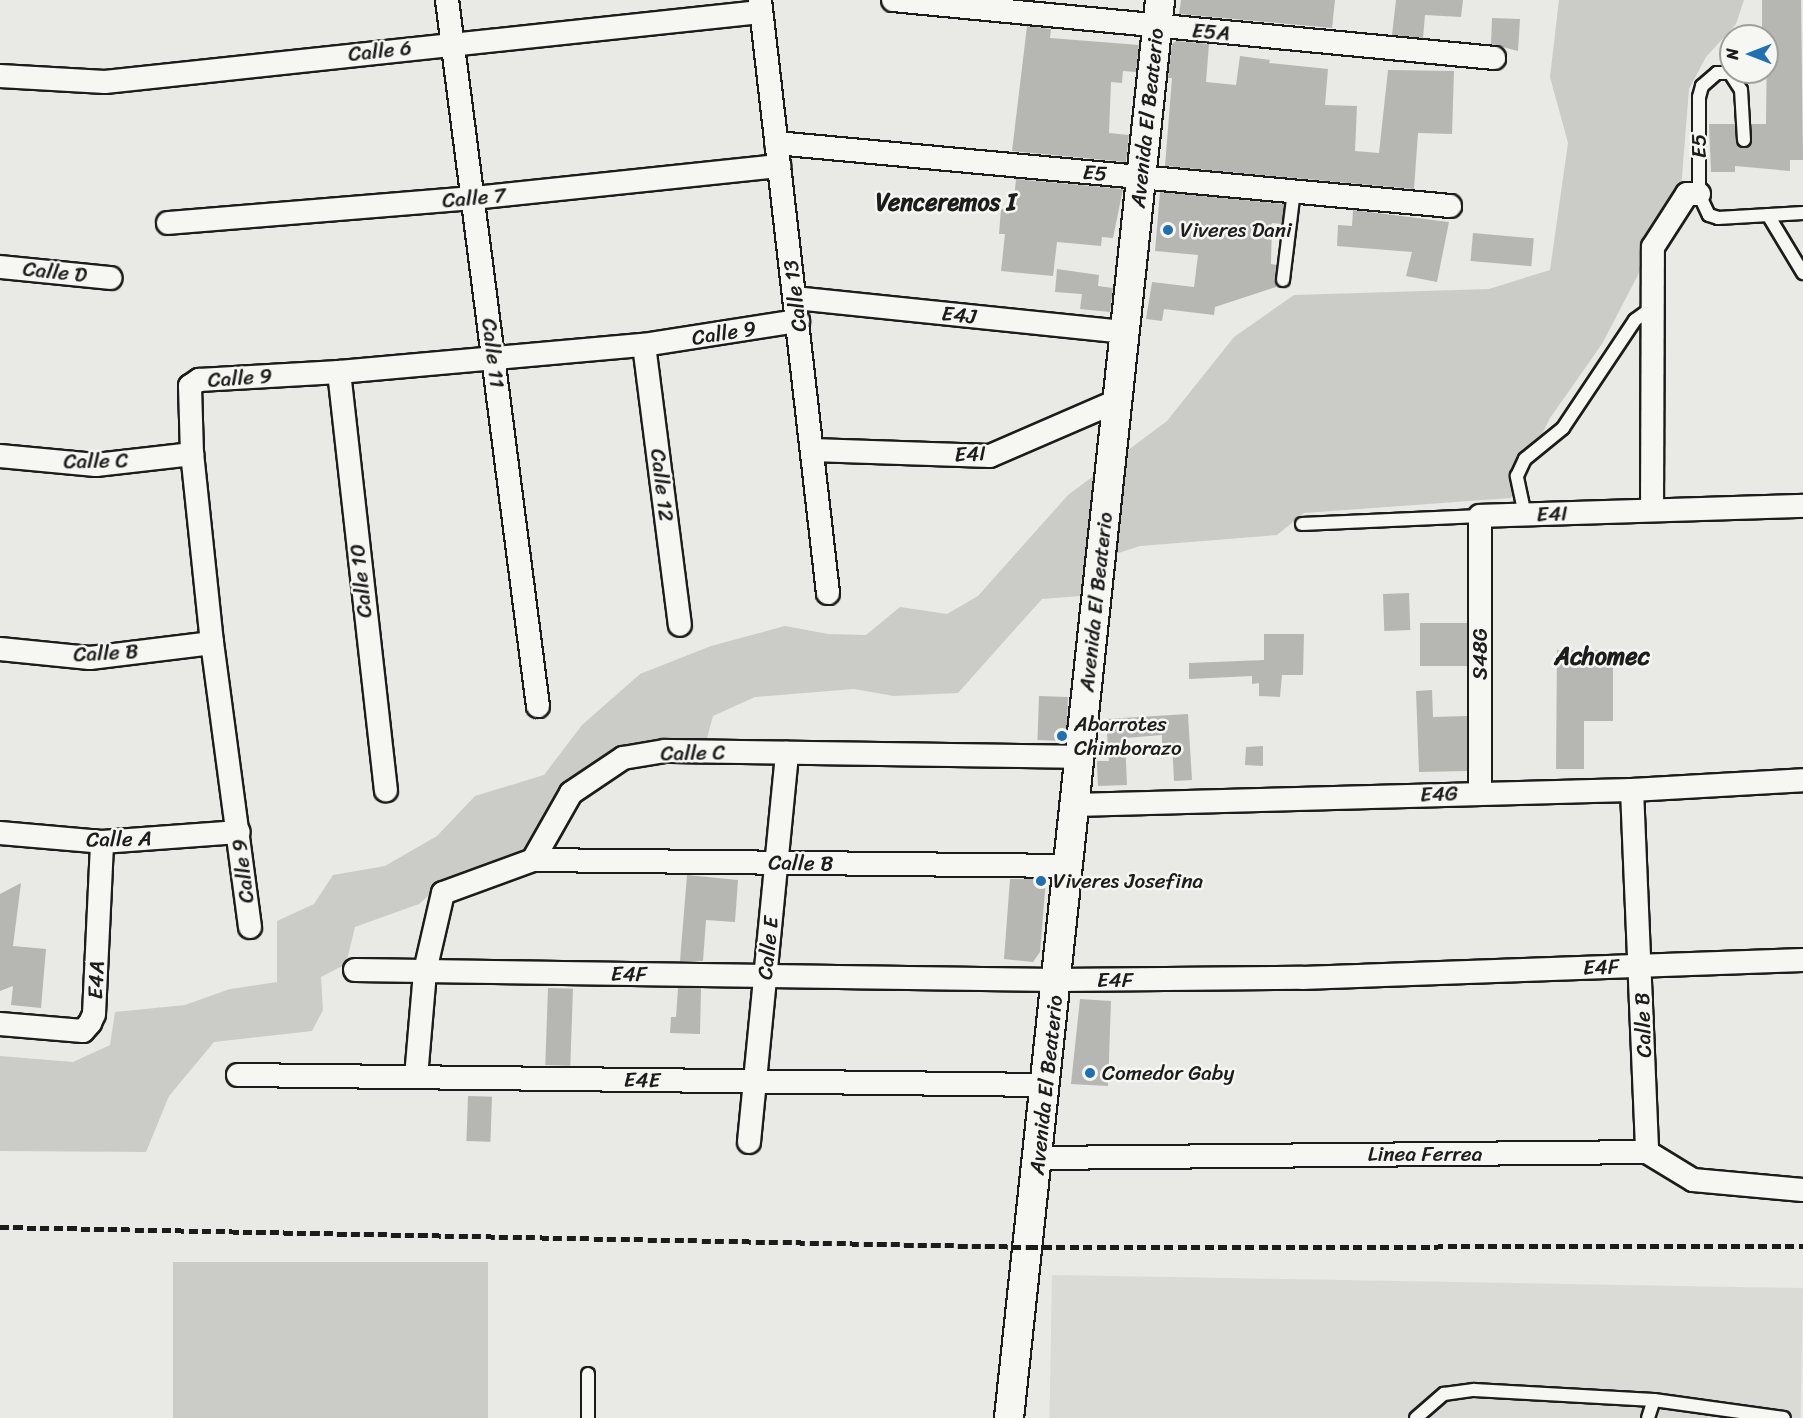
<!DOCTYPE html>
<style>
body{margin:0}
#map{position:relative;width:1803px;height:1418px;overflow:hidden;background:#e9e9e5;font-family:Sriracha,sans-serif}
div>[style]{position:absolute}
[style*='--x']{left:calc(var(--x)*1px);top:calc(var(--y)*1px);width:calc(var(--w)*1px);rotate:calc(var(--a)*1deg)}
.built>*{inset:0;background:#dadad6;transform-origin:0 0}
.green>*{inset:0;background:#cbcbc7;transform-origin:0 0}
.building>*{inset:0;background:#b6b6b3;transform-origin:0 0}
.roads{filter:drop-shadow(2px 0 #1c1c1c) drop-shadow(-2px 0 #1c1c1c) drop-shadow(0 2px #1c1c1c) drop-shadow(0 -2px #1c1c1c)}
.service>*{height:12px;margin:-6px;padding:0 6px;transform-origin:6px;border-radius:6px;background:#f6f6f2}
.minor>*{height:22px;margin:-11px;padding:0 11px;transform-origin:11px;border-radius:11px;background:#f6f6f2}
.tertiary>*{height:28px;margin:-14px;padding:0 14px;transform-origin:14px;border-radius:14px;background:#f6f6f2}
.rail>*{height:4.5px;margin-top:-2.25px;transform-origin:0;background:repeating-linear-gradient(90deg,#1c1c1c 0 9px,transparent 0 13.5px)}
.dots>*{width:16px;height:16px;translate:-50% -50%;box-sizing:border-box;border:3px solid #f6f6f2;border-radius:50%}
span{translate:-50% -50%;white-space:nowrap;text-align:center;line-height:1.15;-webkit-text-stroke:5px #f6f6f2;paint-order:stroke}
.street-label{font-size:21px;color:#1c1c1c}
.poi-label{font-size:21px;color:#1c1c1c}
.left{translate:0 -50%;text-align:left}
.quarter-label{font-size:24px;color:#1c1c1c;font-weight:700}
.north{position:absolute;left:1719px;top:24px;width:60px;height:60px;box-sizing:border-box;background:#f6f6f2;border:2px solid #9f9f9c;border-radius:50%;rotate:270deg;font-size:16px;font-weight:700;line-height:24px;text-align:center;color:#1c1c1c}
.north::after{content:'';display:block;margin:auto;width:21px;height:27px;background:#1f6fb2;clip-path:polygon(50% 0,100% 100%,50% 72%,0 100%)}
</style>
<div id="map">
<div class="built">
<div style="left:1052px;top:1275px;width:751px;height:144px;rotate:1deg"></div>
</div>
<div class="green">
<div style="clip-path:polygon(1559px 0,1744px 0,1736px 24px,1706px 57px,1689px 89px,1681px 189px,1654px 227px,1638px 275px,1602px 344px,1550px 418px,1511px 498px,1304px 513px,1277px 535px,1140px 546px,1085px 564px,1080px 596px,1042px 599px,958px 693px,894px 696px,854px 689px,755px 697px,713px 716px,707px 738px,619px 749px,565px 786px,522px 855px,448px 879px,419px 904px,355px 927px,346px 964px,321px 977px,323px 1010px,312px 1031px,214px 1042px,169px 1096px,146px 1152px,0 1151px,0 1056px,73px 1062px,110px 1045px,115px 1012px,185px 1005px,230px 989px,277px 982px,277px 921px,314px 904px,333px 875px,385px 866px,437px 836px,475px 796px,544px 775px,582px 725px,640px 674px,711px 646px,785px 626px,828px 634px,866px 635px,900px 607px,947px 614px,978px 596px,1068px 495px,1167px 421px,1234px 337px,1294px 295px,1489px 289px,1550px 270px,1568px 143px,1550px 77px)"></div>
<div style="left:173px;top:1262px;width:315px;height:157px"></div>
</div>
<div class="building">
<div style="clip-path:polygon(1181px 0,1335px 0,1332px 28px,1179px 14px)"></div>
<div style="clip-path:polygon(1396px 0,1463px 0,1461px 17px,1425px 15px,1423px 38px,1392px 35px)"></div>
<div style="clip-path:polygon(1762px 0,1801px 0,1803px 160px,1790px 160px,1790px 171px,1735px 166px,1735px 172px,1711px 172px,1709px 124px,1735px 124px,1737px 144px,1744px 148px,1752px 143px,1751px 124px,1766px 124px,1767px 36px,1762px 36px)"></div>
<div style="clip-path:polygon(1492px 18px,1520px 19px,1518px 51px,1491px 44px)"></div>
<div style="clip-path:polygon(1027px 26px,1051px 29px,1050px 38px,1139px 45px,1136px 72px,1123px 71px,1122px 83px,1111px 82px,1109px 133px,1129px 135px,1126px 162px,1012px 151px)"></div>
<div style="clip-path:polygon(1176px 41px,1209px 44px,1206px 82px,1236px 85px,1240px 56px,1270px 60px,1269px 63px,1328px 69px,1325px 105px,1357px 106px,1355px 151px,1379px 153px,1388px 70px,1454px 71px,1452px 134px,1418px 133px,1414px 189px,1165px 166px,1172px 78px,1168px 78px,1172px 44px)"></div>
<div style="clip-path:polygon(1016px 179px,1123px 189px,1113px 238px,1102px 237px,1101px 246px,1057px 242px,1053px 276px,1001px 271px,1005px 234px,999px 234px,1001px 209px,1013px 210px)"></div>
<div style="clip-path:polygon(1160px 192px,1284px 204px,1282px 224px,1272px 223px,1271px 264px,1277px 265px,1276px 287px,1215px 307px,1214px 315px,1164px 309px,1162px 321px,1146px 319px,1152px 282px,1194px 287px,1198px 255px,1155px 251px)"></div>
<div style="clip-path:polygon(1353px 210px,1449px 222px,1437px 282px,1406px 276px,1412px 252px,1337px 246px,1338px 225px,1352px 226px)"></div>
<div style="left:1473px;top:233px;width:61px;height:28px;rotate:5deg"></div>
<div style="clip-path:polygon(1057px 269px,1099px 275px,1098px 286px,1113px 288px,1110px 312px,1080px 309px,1082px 294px,1055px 292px)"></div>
<div style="left:1409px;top:593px;width:37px;height:26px;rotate:88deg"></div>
<div style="left:1467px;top:623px;width:43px;height:47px;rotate:90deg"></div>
<div style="clip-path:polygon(1264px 634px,1304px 634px,1303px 675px,1282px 675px,1280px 697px,1259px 696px,1259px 683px,1252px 684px,1252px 676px,1189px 679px,1189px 663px,1264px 660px)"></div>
<div style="clip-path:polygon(1557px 650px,1613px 650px,1613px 721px,1584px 721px,1584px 769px,1556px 769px)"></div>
<div style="clip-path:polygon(1432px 690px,1433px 717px,1467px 716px,1467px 771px,1419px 772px,1416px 691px)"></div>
<div style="left:1039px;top:696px;width:29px;height:44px;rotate:2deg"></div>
<div style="clip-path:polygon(1188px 714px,1192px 780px,1174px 781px,1172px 743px,1162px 743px,1162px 735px,1125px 738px,1127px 785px,1098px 786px,1097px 761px,1109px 761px,1106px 719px)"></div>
<div style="clip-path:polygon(1263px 746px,1263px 766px,1245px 765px,1246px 747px)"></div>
<div style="clip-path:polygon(687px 875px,738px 880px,735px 922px,706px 920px,703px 961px,680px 961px)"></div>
<div style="clip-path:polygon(1010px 879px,1046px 879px,1040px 952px,1033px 962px,1004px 959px)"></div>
<div style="clip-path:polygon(21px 883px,13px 946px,46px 949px,41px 1008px,11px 1005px,13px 986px,0 991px,0 894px)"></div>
<div style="left:548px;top:988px;width:25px;height:77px;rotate:2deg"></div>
<div style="clip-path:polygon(678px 988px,701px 988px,700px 1034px,670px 1033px,671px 1017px,676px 1017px)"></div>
<div style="clip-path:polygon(1080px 999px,1111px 1001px,1108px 1086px,1071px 1084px)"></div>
<div style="left:468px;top:1096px;width:24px;height:45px;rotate:2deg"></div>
</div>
<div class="roads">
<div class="service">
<div style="--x:1744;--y:140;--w:50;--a:-93.4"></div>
<div style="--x:1741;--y:90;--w:20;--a:-123"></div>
<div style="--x:1730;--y:73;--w:13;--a:180"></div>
<div style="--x:1717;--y:73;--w:20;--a:139"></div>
<div style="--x:1702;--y:86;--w:11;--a:105"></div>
<div style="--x:1699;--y:97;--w:97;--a:90"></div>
<div style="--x:1699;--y:194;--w:23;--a:65"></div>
<div style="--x:1709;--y:215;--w:9;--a:18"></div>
<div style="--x:1718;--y:218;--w:85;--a:-3.4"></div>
<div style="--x:1768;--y:215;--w:68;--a:58.9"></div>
<div style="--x:1283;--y:280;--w:90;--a:-83"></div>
<div style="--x:1525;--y:515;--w:40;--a:-102"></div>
<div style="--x:1517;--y:476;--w:19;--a:-65"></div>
<div style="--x:1525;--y:459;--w:49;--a:-39.2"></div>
<div style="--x:1563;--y:428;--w:130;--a:-56.3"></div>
<div style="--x:1635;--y:320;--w:19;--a:-36"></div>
<div style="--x:1302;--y:524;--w:178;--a:-2.6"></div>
<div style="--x:588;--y:1418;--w:44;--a:-90"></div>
<div style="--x:1416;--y:1418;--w:37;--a:-41"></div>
<div style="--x:1444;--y:1394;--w:30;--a:-8"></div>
<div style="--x:1474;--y:1390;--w:180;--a:3.2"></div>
<div style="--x:1648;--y:1418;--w:19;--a:-72"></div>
<div style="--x:1654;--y:1400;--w:131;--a:7.9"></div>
</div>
<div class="minor">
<div style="--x:447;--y:0;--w:712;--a:82.66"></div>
<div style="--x:760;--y:0;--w:597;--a:83.46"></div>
<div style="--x:893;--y:0;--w:604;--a:5.51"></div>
<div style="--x:0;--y:76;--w:105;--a:3.3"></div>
<div style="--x:105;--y:82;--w:659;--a:-6.1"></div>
<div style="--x:776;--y:143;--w:677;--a:5.34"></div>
<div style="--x:168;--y:223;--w:307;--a:-4.7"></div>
<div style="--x:474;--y:198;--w:307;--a:-6"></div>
<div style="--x:0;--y:267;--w:111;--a:5.7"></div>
<div style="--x:795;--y:298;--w:331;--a:5.9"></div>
<div style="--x:644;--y:345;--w:282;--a:82.7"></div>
<div style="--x:339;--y:372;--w:421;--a:83.6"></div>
<div style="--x:812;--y:450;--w:178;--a:1.9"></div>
<div style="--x:990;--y:456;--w:138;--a:-23.4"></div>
<div style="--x:0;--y:456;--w:96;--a:5.4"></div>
<div style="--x:96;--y:465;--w:97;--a:-6.5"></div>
<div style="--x:1652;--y:510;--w:263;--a:-89.8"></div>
<div style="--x:1653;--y:247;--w:63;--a:-57.3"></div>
<div style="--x:1687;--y:194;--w:12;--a:0"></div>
<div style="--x:0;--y:649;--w:90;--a:5.7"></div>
<div style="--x:90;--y:658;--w:123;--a:-7"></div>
<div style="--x:1632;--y:790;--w:362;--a:87.6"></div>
<div style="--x:1480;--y:793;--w:277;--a:-90"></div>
<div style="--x:1480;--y:516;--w:323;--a:-1.8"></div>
<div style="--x:1075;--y:805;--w:557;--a:-1.54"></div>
<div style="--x:1632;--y:790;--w:171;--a:-3.3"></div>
<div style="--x:0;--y:833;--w:102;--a:5"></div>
<div style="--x:102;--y:842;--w:137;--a:-4.2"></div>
<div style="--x:533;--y:860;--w:535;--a:0.64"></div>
<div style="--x:250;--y:927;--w:287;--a:-97.6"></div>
<div style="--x:212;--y:643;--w:190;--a:-96"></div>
<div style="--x:192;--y:454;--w:68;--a:-91.7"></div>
<div style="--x:190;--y:386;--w:11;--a:-34"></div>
<div style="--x:199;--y:380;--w:140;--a:-3.3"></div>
<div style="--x:339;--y:372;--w:306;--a:-5.1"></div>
<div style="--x:644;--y:345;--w:156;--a:-8.9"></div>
<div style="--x:355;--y:970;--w:701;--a:0.82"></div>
<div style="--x:1056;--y:980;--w:246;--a:-0.5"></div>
<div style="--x:1302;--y:978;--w:501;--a:-2.06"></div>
<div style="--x:0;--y:1024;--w:83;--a:4.8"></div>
<div style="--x:83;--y:1031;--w:11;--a:-49"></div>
<div style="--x:90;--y:1023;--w:10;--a:-66"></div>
<div style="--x:94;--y:1014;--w:172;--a:-87.3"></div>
<div style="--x:238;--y:1075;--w:808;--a:0.71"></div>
<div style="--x:416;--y:1077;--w:106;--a:-85.1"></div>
<div style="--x:425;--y:971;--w:80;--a:-77"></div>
<div style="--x:443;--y:893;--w:96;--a:-20.1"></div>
<div style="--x:533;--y:860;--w:77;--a:-60.4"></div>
<div style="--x:571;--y:793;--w:63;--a:-33.9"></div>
<div style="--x:623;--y:758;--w:43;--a:-9.5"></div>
<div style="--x:665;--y:751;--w:414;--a:0.8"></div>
<div style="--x:749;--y:1142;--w:391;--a:-84.4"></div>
<div style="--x:1038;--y:1158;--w:609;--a:-0.56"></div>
<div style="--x:1647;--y:1152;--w:54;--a:31.3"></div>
<div style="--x:1693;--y:1180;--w:110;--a:5.2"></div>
</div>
<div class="tertiary">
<div style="--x:1009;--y:1418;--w:1426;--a:-83.92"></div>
</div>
</div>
<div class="rail">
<div style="--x:0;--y:1227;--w:1029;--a:1.11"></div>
<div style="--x:1029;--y:1247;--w:774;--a:-0.07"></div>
</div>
<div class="dots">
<div style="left:1168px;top:230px;background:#1f6fb2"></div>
<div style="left:1062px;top:736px;background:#1f6fb2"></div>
<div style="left:1041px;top:881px;background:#1f6fb2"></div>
<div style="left:1090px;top:1073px;background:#1f6fb2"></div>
</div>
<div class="street-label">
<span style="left:1211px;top:32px;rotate:5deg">E5A</span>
<span style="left:380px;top:51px;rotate:-6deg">Calle 6</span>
<span style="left:1147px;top:118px;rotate:-84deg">Avenida El Beaterio</span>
<span style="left:1699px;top:146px;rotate:-90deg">E5</span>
<span style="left:1095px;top:173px;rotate:5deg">E5</span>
<span style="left:474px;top:198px;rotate:-5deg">Calle 7</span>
<span style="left:55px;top:272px;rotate:6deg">Calle D</span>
<span style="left:795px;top:296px;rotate:-97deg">Calle 13</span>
<span style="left:959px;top:315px;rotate:6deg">E4J</span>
<span style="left:724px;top:333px;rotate:-9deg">Calle 9</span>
<span style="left:493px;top:353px;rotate:83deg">Calle 11</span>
<span style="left:240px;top:378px;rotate:-4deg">Calle 9</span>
<span style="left:970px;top:454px;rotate:-2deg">E4I</span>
<span style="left:96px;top:461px;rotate:-1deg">Calle C</span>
<span style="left:662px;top:485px;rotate:83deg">Calle 12</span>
<span style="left:1552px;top:514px;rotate:-2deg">E4I</span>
<span style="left:361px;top:581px;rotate:-96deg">Calle 10</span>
<span style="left:1096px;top:602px;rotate:-84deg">Avenida El Beaterio</span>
<span style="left:106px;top:653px;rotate:-3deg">Calle B</span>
<span style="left:1480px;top:654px;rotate:-90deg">S48G</span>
<span style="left:693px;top:753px;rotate:-1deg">Calle C</span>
<span style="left:1439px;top:794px;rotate:-2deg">E4G</span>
<span style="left:119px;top:839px;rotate:-1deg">Calle A</span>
<span style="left:801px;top:863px;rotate:1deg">Calle B</span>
<span style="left:243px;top:871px;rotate:-97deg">Calle 9</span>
<span style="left:768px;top:948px;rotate:-84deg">Calle E</span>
<span style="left:1601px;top:967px;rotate:-2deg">E4F</span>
<span style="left:629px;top:974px;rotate:1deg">E4F</span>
<span style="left:96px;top:980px;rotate:-87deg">E4A</span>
<span style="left:1115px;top:980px">E4F</span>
<span style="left:1643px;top:1025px;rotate:-92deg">Calle B</span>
<span style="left:642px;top:1080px;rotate:1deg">E4E</span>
<span style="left:1046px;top:1085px;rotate:-84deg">Avenida El Beaterio</span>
<span style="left:1425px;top:1154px">Linea Ferrea</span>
</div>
<div class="poi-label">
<span class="left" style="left:1180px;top:230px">Viveres Dani</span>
<span class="left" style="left:1074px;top:736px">Abarrotes<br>Chimborazo</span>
<span class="left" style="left:1053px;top:881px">Viveres Josefina</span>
<span class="left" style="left:1102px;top:1073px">Comedor Gaby</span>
</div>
<div class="quarter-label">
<span style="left:946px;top:203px">Venceremos I</span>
<span style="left:1602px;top:657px">Achomec</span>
</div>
<div class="north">N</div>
</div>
